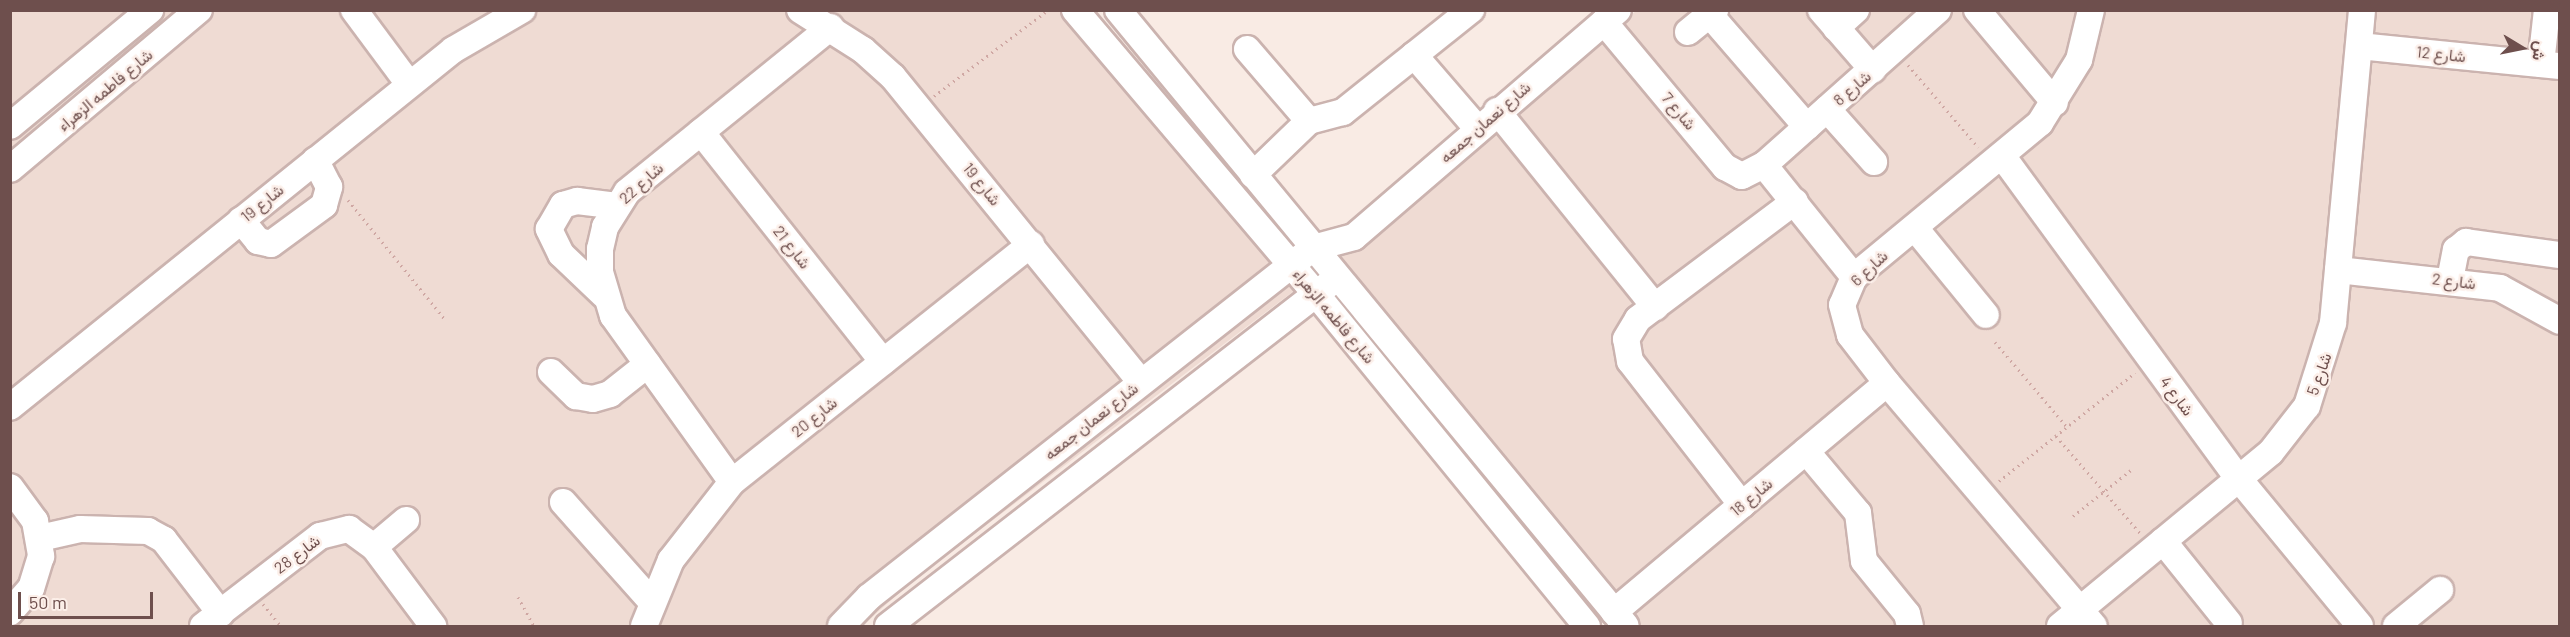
<!DOCTYPE html>
<meta charset="utf-8">
<style>
body{margin:0}
#map{position:relative;width:2570px;height:637px;overflow:hidden;background:#f9ebe4;font-family:Barlow,Vazirmatn,sans-serif}
div>[style]{position:absolute}
[style*='--x']{left:calc(var(--x)*1px);top:calc(var(--y)*1px);width:calc(var(--w)*1px);rotate:calc(var(--a)*1deg)}
.residential>*{inset:0;background:#efdbd3}
.path>*{height:3px;margin-top:-1.5px;transform-origin:0;background:repeating-linear-gradient(90deg,#cfa7a3 0 1.5px,transparent 0 6px)}
.roads{filter:drop-shadow(2px 0 #cbb3af) drop-shadow(-2px 0 #cbb3af) drop-shadow(0 2px #cbb3af) drop-shadow(0 -2px #cbb3af)}
.minor>*{height:26px;margin:-13px;padding:0 13px;transform-origin:13px;border-radius:13px;background:#fff}
span{translate:-50% -50%;white-space:nowrap;text-align:center;line-height:1.15;-webkit-text-stroke:5px #fcefe9;paint-order:stroke}
.street-label{font-size:16px;color:#6e4f4d}
.frame{position:absolute;inset:0;border:12px solid #6e4f4d;pointer-events:none}
.north{position:absolute;left:2492px;top:18px;width:60px;height:60px;-webkit-text-stroke:4px #fcefe9;paint-order:stroke;rotate:100deg;font-size:16px;font-weight:700;line-height:24px;text-align:center;color:#6e4f4d}
.north::after{content:'';display:block;margin:auto;width:21px;height:27px;background:#6e4f4d;clip-path:polygon(50% 0,100% 100%,50% 72%,0 100%)}
.scale{position:absolute;left:18px;top:592px;width:135px;height:27px;box-sizing:border-box;border:3px solid #6e4f4d;border-top:0;padding-left:8px;font-size:18px;line-height:21px;white-space:nowrap;color:#6e4f4d;-webkit-text-stroke:4px #fcefe9;paint-order:stroke}
</style>
<div id="map">
<div class="residential">
<div style="clip-path:polygon(10px 11px,1095px 11px,1316px 273px,1636px 11px,2559px 11px,2559px 626px,1607px 626px,1316px 274px,909px 584px,862px 626px,11px 626px)"></div>
</div>
<div class="path">
<div style="--x:1908;--y:65;--w:108;--a:49.5"></div>
<div style="--x:934;--y:96;--w:143;--a:-37"></div>
<div style="--x:348;--y:200;--w:152;--a:50.9"></div>
<div style="--x:1995;--y:342;--w:111;--a:49.7"></div>
<div style="--x:2056;--y:436;--w:130;--a:49.1"></div>
<div style="--x:1999;--y:481;--w:174;--a:-38.5"></div>
<div style="--x:2073;--y:516;--w:74;--a:-38.4"></div>
<div style="--x:518;--y:597;--w:33;--a:61"></div>
<div style="--x:263;--y:604;--w:28;--a:51"></div>
</div>
<div class="roads">
<div class="minor">
<div style="--x:354;--y:10;--w:92;--a:53.4"></div>
<div style="--x:800;--y:10;--w:75;--a:32.4"></div>
<div style="--x:863;--y:50;--w:40;--a:42"></div>
<div style="--x:893;--y:77;--w:393;--a:50.9"></div>
<div style="--x:1075;--y:10;--w:372;--a:49.7"></div>
<div style="--x:1316;--y:294;--w:429;--a:50.8"></div>
<div style="--x:1118;--y:10;--w:798;--a:50.49"></div>
<div style="--x:1821;--y:10;--w:79;--a:49.1"></div>
<div style="--x:1977;--y:10;--w:121;--a:50"></div>
<div style="--x:2091;--y:10;--w:51;--a:103.5"></div>
<div style="--x:2079;--y:60;--w:74;--a:121.8"></div>
<div style="--x:2040;--y:123;--w:241;--a:140.4"></div>
<div style="--x:1854;--y:277;--w:30;--a:113"></div>
<div style="--x:1842;--y:305;--w:31;--a:75"></div>
<div style="--x:1850;--y:335;--w:61;--a:52.4"></div>
<div style="--x:1887;--y:383;--w:319;--a:49.6"></div>
<div style="--x:1710;--y:15;--w:148;--a:49.1"></div>
<div style="--x:1604;--y:22;--w:189;--a:50.2"></div>
<div style="--x:1725;--y:167;--w:19;--a:28"></div>
<div style="--x:1742;--y:176;--w:25;--a:-27"></div>
<div style="--x:1764;--y:165;--w:233;--a:-41.7"></div>
<div style="--x:1836;--y:28;--w:27;--a:-42"></div>
<div style="--x:1688;--y:32;--w:35;--a:-39"></div>
<div style="--x:2359;--y:46;--w:202;--a:5.7"></div>
<div style="--x:1247;--y:49;--w:95;--a:49.3"></div>
<div style="--x:1414;--y:55;--w:96;--a:49.2"></div>
<div style="--x:2541;--y:64;--w:54;--a:-83.7"></div>
<div style="--x:1827;--y:109;--w:71;--a:48.4"></div>
<div style="--x:1497;--y:111;--w:252;--a:51.1"></div>
<div style="--x:10;--y:126;--w:182;--a:-39.6"></div>
<div style="--x:701;--y:132;--w:293;--a:51.6"></div>
<div style="--x:2003;--y:157;--w:399;--a:53.8"></div>
<div style="--x:2239;--y:479;--w:190;--a:50.5"></div>
<div style="--x:1764;--y:165;--w:144;--a:51.2"></div>
<div style="--x:10;--y:169;--w:247;--a:-40.1"></div>
<div style="--x:1253;--y:175;--w:78;--a:-44"></div>
<div style="--x:1309;--y:121;--w:35;--a:-15"></div>
<div style="--x:1343;--y:112;--w:164;--a:-38.6"></div>
<div style="--x:241;--y:220;--w:27;--a:51"></div>
<div style="--x:258;--y:241;--w:13;--a:13"></div>
<div style="--x:271;--y:244;--w:66;--a:-36.3"></div>
<div style="--x:324;--y:205;--w:19;--a:-74"></div>
<div style="--x:329;--y:187;--w:30;--a:-117"></div>
<div style="--x:1915;--y:228;--w:112;--a:50.8"></div>
<div style="--x:2338;--y:270;--w:163;--a:6.3"></div>
<div style="--x:2500;--y:288;--w:68;--a:28.8"></div>
<div style="--x:2450;--y:280;--w:31;--a:-79"></div>
<div style="--x:2456;--y:250;--w:13;--a:-39"></div>
<div style="--x:2466;--y:242;--w:93;--a:8"></div>
<div style="--x:604;--y:295;--w:59;--a:-136.4"></div>
<div style="--x:561;--y:254;--w:28;--a:-116"></div>
<div style="--x:549;--y:229;--w:28;--a:-60"></div>
<div style="--x:563;--y:205;--w:15;--a:-16"></div>
<div style="--x:577;--y:201;--w:38;--a:7"></div>
<div style="--x:551;--y:372;--w:35;--a:44"></div>
<div style="--x:576;--y:396;--w:17;--a:10"></div>
<div style="--x:593;--y:399;--w:18;--a:-16"></div>
<div style="--x:610;--y:394;--w:48;--a:-38.3"></div>
<div style="--x:10;--y:407;--w:569;--a:-38.86"></div>
<div style="--x:453;--y:50;--w:80;--a:-30.1"></div>
<div style="--x:1806;--y:451;--w:81;--a:50"></div>
<div style="--x:1858;--y:513;--w:48;--a:82.9"></div>
<div style="--x:1864;--y:561;--w:68;--a:50.9"></div>
<div style="--x:1907;--y:614;--w:12;--a:76"></div>
<div style="--x:732;--y:482;--w:204;--a:-125.6"></div>
<div style="--x:613;--y:316;--w:46;--a:-106.5"></div>
<div style="--x:600;--y:272;--w:23;--a:-90"></div>
<div style="--x:600;--y:249;--w:23;--a:-77"></div>
<div style="--x:605;--y:227;--w:41;--a:-57.8"></div>
<div style="--x:627;--y:192;--w:262;--a:-39"></div>
<div style="--x:10;--y:487;--w:42;--a:53.7"></div>
<div style="--x:35;--y:521;--w:36;--a:80"></div>
<div style="--x:41;--y:556;--w:34;--a:107"></div>
<div style="--x:31;--y:588;--w:32;--a:131"></div>
<div style="--x:563;--y:502;--w:132;--a:48.4"></div>
<div style="--x:1742;--y:505;--w:182;--a:-127.9"></div>
<div style="--x:1630;--y:361;--w:22;--a:-100"></div>
<div style="--x:1626;--y:339;--w:23;--a:-59"></div>
<div style="--x:1638;--y:319;--w:196;--a:-36.9"></div>
<div style="--x:40;--y:538;--w:41;--a:-12.7"></div>
<div style="--x:80;--y:529;--w:68;--a:1.7"></div>
<div style="--x:148;--y:531;--w:18;--a:29"></div>
<div style="--x:164;--y:540;--w:93;--a:52.4"></div>
<div style="--x:2163;--y:541;--w:105;--a:51.2"></div>
<div style="--x:374;--y:547;--w:42;--a:-40.2"></div>
<div style="--x:1614;--y:612;--w:356;--a:-40"></div>
<div style="--x:203;--y:626;--w:148;--a:-37.6"></div>
<div style="--x:320;--y:536;--w:30;--a:-14"></div>
<div style="--x:349;--y:529;--w:31;--a:36"></div>
<div style="--x:374;--y:547;--w:99;--a:53.2"></div>
<div style="--x:644;--y:626;--w:71;--a:-67.8"></div>
<div style="--x:671;--y:560;--w:99;--a:-52"></div>
<div style="--x:732;--y:482;--w:382;--a:-38.5"></div>
<div style="--x:841;--y:626;--w:40;--a:-46"></div>
<div style="--x:869;--y:597;--w:565;--a:-38.17"></div>
<div style="--x:1313;--y:248;--w:42;--a:-15"></div>
<div style="--x:1354;--y:237;--w:348;--a:-40.7"></div>
<div style="--x:888;--y:626;--w:558;--a:-37.79"></div>
<div style="--x:2060;--y:626;--w:273;--a:-39.5"></div>
<div style="--x:2271;--y:452;--w:58;--a:-52"></div>
<div style="--x:2307;--y:406;--w:87;--a:-72.6"></div>
<div style="--x:2333;--y:323;--w:314;--a:-84.7"></div>
<div style="--x:2396;--y:626;--w:57;--a:-39.3"></div>
</div>
</div>
<div class="street-label">
<span style="left:2441px;top:54px;rotate:6deg">شارع 12</span>
<span style="left:1852px;top:88px;rotate:-41deg">شارع 8</span>
<span style="left:105px;top:90px;rotate:-40deg">شارع فاطمه الزهراء</span>
<span style="left:1679px;top:111px;rotate:50deg">شارع 7</span>
<span style="left:1485px;top:122px;rotate:-41deg">شارع نعمان جمعه</span>
<span style="left:641px;top:183px;rotate:-42deg">شارع 22</span>
<span style="left:982px;top:184px;rotate:51deg">شارع 19</span>
<span style="left:262px;top:203px;rotate:-39deg">شارع 19</span>
<span style="left:792px;top:247px;rotate:52deg">شارع 21</span>
<span style="left:1869px;top:268px;rotate:-43deg">شارع 6</span>
<span style="left:2454px;top:281px;rotate:7deg">شارع 2</span>
<span style="left:1334px;top:316px;rotate:50deg">شارع فاطمه الزهراء</span>
<span style="left:2319px;top:374px;rotate:-70deg">شارع 5</span>
<span style="left:2177px;top:396px;rotate:53deg">شارع 4</span>
<span style="left:814px;top:417px;rotate:-39deg">شارع 20</span>
<span style="left:1091px;top:421px;rotate:-38deg">شارع نعمان جمعه</span>
<span style="left:1751px;top:497px;rotate:-40deg">شارع 18</span>
<span style="left:297px;top:554px;rotate:-37deg">شارع 28</span>
</div>
<div class="frame"></div>
<div class="north">ش</div>
<div class="scale">50 m</div>
</div>
